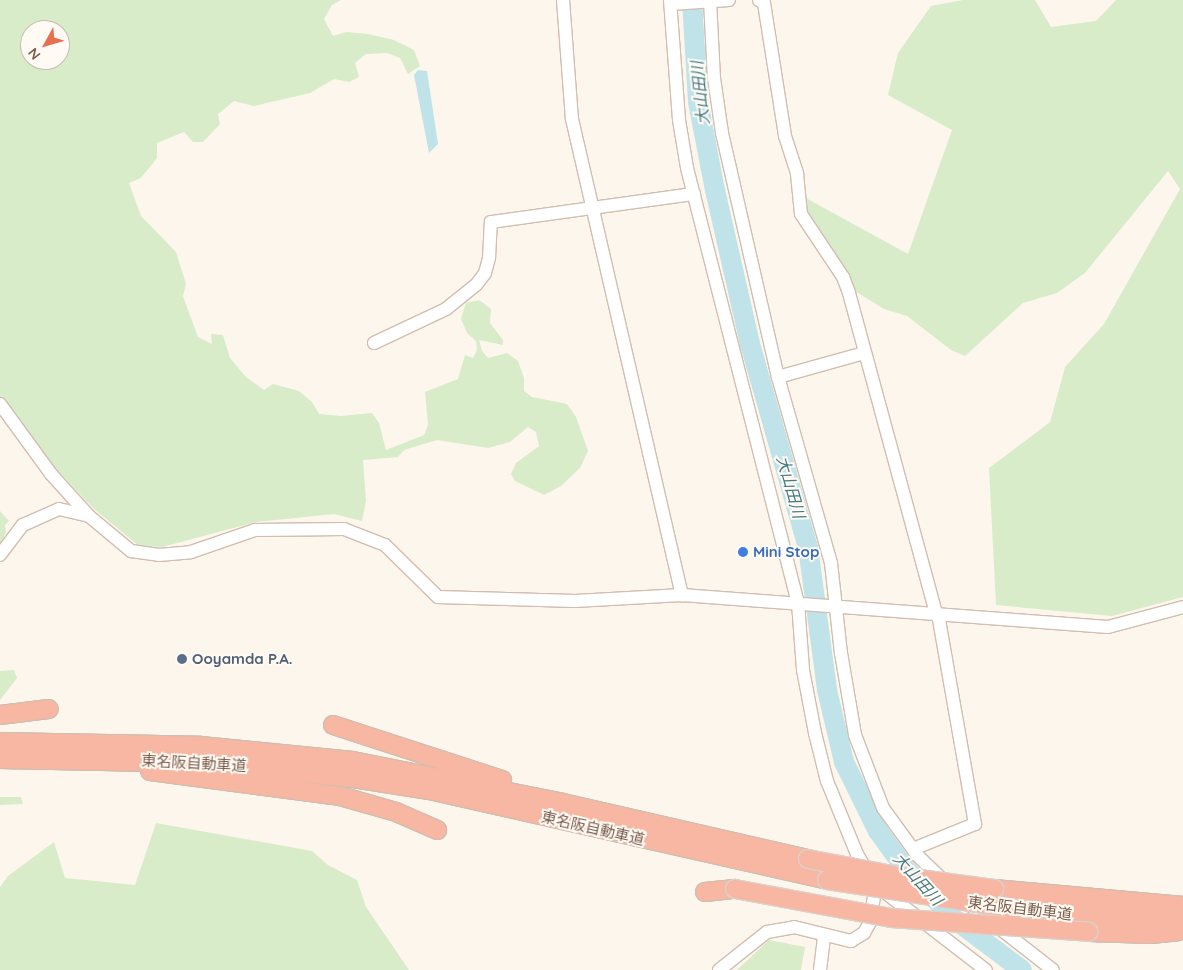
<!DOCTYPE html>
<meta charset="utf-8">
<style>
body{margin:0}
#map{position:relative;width:1183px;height:970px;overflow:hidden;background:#fdf6ec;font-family:Quicksand,"Noto Sans JP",sans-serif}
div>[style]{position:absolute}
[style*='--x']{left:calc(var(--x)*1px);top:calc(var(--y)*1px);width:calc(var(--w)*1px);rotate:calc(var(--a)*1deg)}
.green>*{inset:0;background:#d8ecc9}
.water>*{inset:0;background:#bfe3e8}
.river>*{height:20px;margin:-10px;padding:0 10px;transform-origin:10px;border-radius:10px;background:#bfe3e8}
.roads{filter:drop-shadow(1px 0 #d1beb0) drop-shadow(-1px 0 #d1beb0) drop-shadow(0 1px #d1beb0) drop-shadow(0 -1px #d1beb0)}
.minor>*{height:12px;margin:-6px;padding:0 6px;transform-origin:6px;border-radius:6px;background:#fff}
.highway>*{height:18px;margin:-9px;padding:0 9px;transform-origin:9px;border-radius:9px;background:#f7b7a3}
.bridges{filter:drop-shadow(1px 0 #dad1cd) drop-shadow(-1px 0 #dad1cd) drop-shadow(0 1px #dad1cd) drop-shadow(0 -1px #dad1cd)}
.highway-bridge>*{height:18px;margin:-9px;padding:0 9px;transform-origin:9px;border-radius:9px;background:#f7b7a3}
.dots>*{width:14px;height:14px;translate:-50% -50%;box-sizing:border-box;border:2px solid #fffaf3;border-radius:50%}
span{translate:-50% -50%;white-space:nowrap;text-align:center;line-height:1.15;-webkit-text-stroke:4px #fffaf3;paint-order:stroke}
.shop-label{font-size:15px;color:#366cbe;font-weight:700}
.left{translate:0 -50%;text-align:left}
.service-label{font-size:15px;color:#4e5e75;font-weight:700}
.street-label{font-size:15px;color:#7a5c4d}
.water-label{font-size:16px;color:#437c86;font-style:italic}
.north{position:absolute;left:20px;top:20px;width:50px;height:50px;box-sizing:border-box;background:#fffaf3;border:1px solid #cabbb1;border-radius:50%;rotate:231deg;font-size:14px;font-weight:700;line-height:20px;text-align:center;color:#7a5c4d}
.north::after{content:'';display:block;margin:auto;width:18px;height:22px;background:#e76f51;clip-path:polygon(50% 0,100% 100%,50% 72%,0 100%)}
</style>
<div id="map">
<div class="green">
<div style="clip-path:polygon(evenodd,0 0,341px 0,332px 5px,324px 19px,333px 36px,346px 32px,368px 34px,394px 40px,414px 50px,420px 66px,408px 74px,400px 58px,387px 53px,366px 54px,355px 63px,359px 77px,349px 82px,334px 79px,310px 93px,254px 106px,234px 101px,218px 114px,220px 124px,203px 142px,193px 142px,184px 132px,157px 143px,157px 158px,141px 178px,129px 183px,141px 216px,176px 252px,186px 284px,183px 296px,198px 337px,212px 344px,211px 334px,223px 335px,230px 358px,246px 377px,264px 390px,273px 384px,299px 391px,312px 402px,319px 414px,341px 416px,372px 413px,379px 423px,386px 450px,424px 435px,428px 425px,425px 392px,458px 379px,465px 355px,473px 358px,477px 350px,476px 341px,467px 333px,461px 319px,466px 303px,479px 300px,491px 309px,490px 323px,503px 340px,503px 345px,479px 340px,482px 351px,488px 358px,507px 353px,518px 361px,524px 378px,524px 391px,532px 397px,567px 404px,576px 417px,588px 451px,580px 468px,561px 486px,544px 495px,515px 481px,511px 474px,516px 463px,539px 446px,536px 432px,528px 427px,510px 442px,488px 448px,437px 440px,404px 450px,398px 457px,363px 460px,366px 501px,362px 521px,334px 514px,256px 522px,162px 547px,139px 546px,94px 509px,0 409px,0 0,30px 30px,60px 30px,60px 60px,30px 60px,30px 30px)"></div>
<div style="clip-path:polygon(963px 0,1035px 0,1051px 27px,1096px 21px,1116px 0,1183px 0,1183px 597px,1112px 616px,996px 605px,989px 468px,1050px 422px,1065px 367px,1104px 324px,1180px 189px,1168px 171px,1085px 273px,1057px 293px,1023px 303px,965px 356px,951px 350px,907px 316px,884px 309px,855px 291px,805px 212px,804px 197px,908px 254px,952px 130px,888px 95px,898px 53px,931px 6px)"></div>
<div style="clip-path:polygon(0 511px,9px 521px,5px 525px,6px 532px,0 547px)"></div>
<div style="clip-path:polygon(14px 670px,17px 678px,0 700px,0 671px)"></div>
<div style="clip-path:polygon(0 797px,21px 797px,23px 804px,0 805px)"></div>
<div style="clip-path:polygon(156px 823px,312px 851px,328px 865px,357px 880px,366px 907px,409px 970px,0 970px,0 887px,8px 876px,54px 842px,65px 878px,135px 885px)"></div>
<div style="clip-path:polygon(769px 940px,805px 947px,801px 970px,737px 970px)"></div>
</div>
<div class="water">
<div style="clip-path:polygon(418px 70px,427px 71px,438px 144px,429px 153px,414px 75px)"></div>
</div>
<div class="river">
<div style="--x:692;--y:0;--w:102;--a:86.6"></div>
<div style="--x:698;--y:102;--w:90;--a:79.1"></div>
<div style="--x:715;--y:190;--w:158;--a:77.2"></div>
<div style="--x:750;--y:344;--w:211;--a:74.1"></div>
<div style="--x:808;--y:547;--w:144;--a:82.4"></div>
<div style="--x:827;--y:690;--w:74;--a:76.7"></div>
<div style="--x:844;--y:762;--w:77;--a:63.8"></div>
<div style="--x:878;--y:831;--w:44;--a:54.2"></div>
<div style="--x:904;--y:867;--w:71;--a:46.1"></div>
<div style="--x:953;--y:918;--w:86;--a:37"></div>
</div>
<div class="roads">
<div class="minor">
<div style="--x:563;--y:0;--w:119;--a:85.7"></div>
<div style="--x:572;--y:119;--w:489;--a:77"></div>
<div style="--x:670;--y:0;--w:120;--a:85.7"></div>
<div style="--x:679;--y:120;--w:49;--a:80.5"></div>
<div style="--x:687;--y:168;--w:449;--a:75.7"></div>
<div style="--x:798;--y:603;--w:67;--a:85.7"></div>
<div style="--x:803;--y:670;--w:64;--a:79.2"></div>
<div style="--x:815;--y:733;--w:49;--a:76"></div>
<div style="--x:827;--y:781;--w:79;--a:67.7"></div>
<div style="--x:857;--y:854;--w:22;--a:60"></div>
<div style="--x:710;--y:0;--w:78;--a:87.1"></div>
<div style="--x:714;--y:78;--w:56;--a:81.7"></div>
<div style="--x:722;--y:133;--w:250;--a:77.1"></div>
<div style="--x:778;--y:377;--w:193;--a:74.1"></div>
<div style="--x:831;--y:563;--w:91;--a:83.7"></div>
<div style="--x:841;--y:653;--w:83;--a:80.3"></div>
<div style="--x:855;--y:735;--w:78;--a:69"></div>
<div style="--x:883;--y:808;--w:59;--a:53.9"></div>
<div style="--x:918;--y:856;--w:39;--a:44"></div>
<div style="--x:759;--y:0;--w:6;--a:31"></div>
<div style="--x:764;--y:3;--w:135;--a:81"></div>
<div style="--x:785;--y:136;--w:40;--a:72"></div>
<div style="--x:797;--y:174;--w:40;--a:84.3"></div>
<div style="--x:801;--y:214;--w:76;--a:56.3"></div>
<div style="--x:843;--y:277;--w:17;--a:69"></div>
<div style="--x:849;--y:293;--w:333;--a:74.8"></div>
<div style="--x:671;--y:4;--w:58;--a:-3.9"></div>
<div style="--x:374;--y:343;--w:80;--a:-25.3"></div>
<div style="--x:446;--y:309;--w:38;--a:-39"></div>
<div style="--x:476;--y:285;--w:15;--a:-53"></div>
<div style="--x:485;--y:273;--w:16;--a:-75"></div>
<div style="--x:489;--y:258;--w:36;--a:-87"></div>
<div style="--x:491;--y:222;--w:205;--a:-7.9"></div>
<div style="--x:778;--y:377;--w:89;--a:-15.6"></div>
<div style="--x:0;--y:404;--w:87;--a:53.9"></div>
<div style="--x:51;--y:474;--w:57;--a:47.9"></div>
<div style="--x:0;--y:555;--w:38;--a:-53"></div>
<div style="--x:23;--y:525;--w:39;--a:-24"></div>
<div style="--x:59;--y:509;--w:31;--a:13"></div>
<div style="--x:89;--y:516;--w:55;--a:39.8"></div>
<div style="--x:131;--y:551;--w:28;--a:8"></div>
<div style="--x:159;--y:555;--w:32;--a:-5"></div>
<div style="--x:191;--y:552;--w:68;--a:-19"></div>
<div style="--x:255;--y:530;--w:89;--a:-0.6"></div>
<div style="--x:344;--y:529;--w:44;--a:21.3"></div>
<div style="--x:385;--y:545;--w:74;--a:44.5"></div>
<div style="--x:438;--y:597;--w:137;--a:1.7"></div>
<div style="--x:575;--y:601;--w:107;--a:-3.2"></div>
<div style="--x:682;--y:595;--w:427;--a:4.3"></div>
<div style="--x:1108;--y:627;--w:78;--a:-14.9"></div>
<div style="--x:913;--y:849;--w:67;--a:-22"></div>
<div style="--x:975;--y:824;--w:213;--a:-100"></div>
<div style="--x:882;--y:890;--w:131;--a:37.6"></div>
<div style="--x:966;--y:902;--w:110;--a:38"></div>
<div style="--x:719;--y:970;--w:61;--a:-38.4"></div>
<div style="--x:767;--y:932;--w:27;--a:-10"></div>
<div style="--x:794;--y:927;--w:59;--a:13.8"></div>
<div style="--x:851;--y:941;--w:15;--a:-32"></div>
<div style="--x:864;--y:933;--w:13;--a:-61"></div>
<div style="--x:870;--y:922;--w:36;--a:-81"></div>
<div style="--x:820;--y:970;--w:34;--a:-83"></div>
</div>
<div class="highway">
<div style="--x:0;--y:715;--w:49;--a:-7"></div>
<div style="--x:333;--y:725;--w:178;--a:18"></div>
<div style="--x:0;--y:742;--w:201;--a:1.1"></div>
<div style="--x:201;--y:746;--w:153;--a:5.6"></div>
<div style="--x:353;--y:761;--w:214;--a:11.3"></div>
<div style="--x:563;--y:803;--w:251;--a:12.9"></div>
<div style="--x:0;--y:759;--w:202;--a:1.1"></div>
<div style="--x:202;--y:763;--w:152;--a:5.7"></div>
<div style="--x:353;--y:778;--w:77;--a:9"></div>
<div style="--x:429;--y:790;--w:408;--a:12.7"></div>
<div style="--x:150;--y:771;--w:192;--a:7.5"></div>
<div style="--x:340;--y:796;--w:58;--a:15.9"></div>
<div style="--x:396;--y:812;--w:45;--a:23.7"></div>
<div style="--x:994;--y:889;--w:190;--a:5.1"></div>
<div style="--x:705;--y:892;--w:30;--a:-6"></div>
<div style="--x:1017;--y:909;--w:167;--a:4.5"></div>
<div style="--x:1089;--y:932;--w:62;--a:1.8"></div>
<div style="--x:1151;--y:934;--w:27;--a:-6"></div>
</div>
</div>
<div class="bridges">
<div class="highway-bridge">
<div style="--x:808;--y:859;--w:91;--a:10.8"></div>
<div style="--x:897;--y:876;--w:98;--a:7.6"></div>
<div style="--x:827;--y:880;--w:192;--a:8.7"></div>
<div style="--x:735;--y:889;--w:159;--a:10.5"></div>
<div style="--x:891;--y:918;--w:198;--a:4"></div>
</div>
</div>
<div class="dots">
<div style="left:743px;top:552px;background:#3f7fe0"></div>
<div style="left:182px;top:659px;background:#5c6f8a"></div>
</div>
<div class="shop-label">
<span class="left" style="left:753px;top:552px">Mini Stop</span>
</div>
<div class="service-label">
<span class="left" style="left:192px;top:659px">Ooyamda P.A.</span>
</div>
<div class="street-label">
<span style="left:194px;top:763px;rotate:3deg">東名阪自動車道</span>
<span style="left:593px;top:828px;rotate:13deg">東名阪自動車道</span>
<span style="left:1020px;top:908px;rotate:7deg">東名阪自動車道</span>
</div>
<div class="water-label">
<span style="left:700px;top:93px;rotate:-96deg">大山田川</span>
<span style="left:791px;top:487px;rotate:74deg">大山田川</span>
<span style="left:918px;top:879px;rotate:48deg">大山田川</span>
</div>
<div class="north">N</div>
</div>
